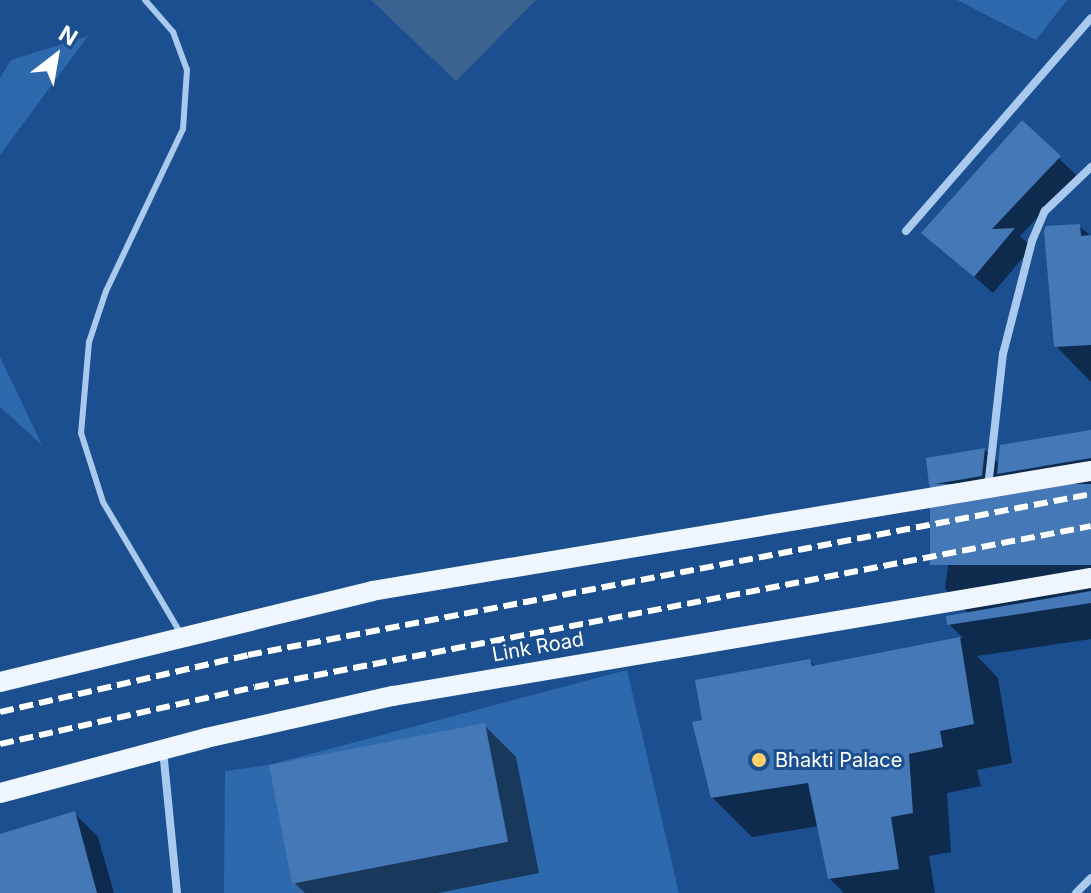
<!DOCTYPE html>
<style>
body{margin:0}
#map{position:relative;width:1091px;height:893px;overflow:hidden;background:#1b4f8f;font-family:Inter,sans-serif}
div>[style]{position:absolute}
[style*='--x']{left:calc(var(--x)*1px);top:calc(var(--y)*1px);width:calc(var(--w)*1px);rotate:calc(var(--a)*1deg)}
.green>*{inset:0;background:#2e69ad}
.water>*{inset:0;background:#3c6290}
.shadow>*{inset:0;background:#0007}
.building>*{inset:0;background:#4478b7;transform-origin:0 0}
.lane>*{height:6px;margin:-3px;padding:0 3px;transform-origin:3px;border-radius:3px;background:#a9c9ee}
.street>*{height:8px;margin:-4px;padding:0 4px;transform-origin:4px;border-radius:4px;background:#a9c9ee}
.primary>*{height:20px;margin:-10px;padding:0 10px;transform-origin:10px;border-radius:10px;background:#f0f6ff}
.rail>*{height:6px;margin-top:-3px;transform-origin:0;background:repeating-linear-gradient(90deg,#fff 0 14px,transparent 0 20px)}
.dots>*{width:22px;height:22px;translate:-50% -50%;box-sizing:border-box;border:4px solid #1b4f8f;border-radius:50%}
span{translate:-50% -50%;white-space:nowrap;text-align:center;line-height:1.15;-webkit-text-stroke:6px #1b4f8f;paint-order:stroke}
.street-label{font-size:20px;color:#fff}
.poi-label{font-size:20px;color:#fff}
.left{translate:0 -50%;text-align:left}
.north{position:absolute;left:16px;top:16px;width:80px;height:80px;-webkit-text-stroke:6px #1b4f8f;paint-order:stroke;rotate:31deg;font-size:22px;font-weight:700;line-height:32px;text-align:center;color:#fff}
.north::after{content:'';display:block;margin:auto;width:28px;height:36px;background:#fff;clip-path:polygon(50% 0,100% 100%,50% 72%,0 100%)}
</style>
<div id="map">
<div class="green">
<div style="clip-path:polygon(957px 0,1067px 0,1036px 40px)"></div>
<div style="clip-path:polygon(88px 36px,0 155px,0 78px,11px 60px)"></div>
<div style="clip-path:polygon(0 357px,42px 445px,0 407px)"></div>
<div style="clip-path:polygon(627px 670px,679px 893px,224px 893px,225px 771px,269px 765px)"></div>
</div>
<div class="water">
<div style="clip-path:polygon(371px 0,536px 0,456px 81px)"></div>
</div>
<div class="shadow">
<div style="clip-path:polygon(1022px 123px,1077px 176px,1020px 236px,1032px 247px,993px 293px,924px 233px)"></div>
<div style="clip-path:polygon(1079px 226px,1091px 236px,1091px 382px,1056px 346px)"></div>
<div style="clip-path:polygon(evenodd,1091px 432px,1091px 639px,977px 656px,998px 678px,1012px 763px,977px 770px,981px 786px,947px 793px,951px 852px,929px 856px,935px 893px,844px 893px,829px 878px,819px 826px,752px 837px,713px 798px,694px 724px,810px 661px,816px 667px,963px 638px,949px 624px,969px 614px,945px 589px,956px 509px,931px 484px,985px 450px,1000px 465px,1091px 432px,1015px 489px,1023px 498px,1014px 499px,1015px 489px)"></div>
<div style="clip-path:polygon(484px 725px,516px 757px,539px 873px,438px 893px,305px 893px,295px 883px)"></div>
<div style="clip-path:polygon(74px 813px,98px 837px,114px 893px,0 893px,0 836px)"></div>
</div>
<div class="building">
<div style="clip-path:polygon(1022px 120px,1061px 156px,992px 229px,1015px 228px,974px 277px,921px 233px)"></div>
<div style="clip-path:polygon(1080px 224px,1081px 236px,1091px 235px,1091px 345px,1054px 347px,1044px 231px,1046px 226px)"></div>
<div style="clip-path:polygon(1091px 430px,1091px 458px,997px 474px,1000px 445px)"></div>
<div style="clip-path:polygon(985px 448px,982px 476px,929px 485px,926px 458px)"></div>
<div style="left:1091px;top:484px;width:81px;height:161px;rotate:90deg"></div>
<div style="clip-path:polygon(1091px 591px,1091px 603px,947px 625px,946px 616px)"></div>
<div style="clip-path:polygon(960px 637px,974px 724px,940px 731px,943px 747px,909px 754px,913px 813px,891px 817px,899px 869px,828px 879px,808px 783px,711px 798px,692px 722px,702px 720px,695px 680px,810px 659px,812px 666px)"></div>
<div style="left:485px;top:723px;width:121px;height:220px;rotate:79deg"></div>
<div style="clip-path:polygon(75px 811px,97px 893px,0 893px,0 834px)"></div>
</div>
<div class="lane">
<div style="--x:145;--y:0;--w:43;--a:48.8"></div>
<div style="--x:173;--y:32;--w:40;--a:69.8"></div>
<div style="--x:187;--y:70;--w:59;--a:93.9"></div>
<div style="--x:183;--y:129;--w:179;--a:115.4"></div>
<div style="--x:106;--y:291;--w:54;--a:108.4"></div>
<div style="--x:89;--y:342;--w:91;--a:95"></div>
<div style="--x:81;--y:433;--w:72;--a:72.3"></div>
<div style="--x:103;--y:502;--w:153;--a:59.4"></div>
</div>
<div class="street">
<div style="--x:906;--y:231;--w:282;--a:-49"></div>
<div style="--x:988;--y:487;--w:134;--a:-83.6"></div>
<div style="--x:1003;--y:354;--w:117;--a:-75.6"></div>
<div style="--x:1032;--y:241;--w:33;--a:-67"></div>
<div style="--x:1045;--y:211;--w:64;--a:-43.7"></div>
<div style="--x:163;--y:750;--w:144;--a:84.4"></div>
<div style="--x:1076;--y:893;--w:21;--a:-45"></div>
</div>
<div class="primary">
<div style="--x:0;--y:682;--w:383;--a:-13.7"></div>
<div style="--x:372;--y:591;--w:729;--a:-9.48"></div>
<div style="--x:0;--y:793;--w:213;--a:-14.9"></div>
<div style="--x:206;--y:738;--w:192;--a:-12.7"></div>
<div style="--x:393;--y:696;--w:708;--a:-9.6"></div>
</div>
<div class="rail">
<div style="--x:0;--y:712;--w:254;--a:-12.9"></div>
<div style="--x:248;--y:655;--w:858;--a:-10.81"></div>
<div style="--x:0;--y:744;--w:261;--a:-12.6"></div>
<div style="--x:255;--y:687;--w:851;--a:-10.9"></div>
</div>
<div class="dots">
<div style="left:759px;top:760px;background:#ffd166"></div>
</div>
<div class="street-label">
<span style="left:538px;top:647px;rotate:-10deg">Link Road</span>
</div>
<div class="poi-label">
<span class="left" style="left:775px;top:760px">Bhakti Palace</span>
</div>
<div class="north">N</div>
</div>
